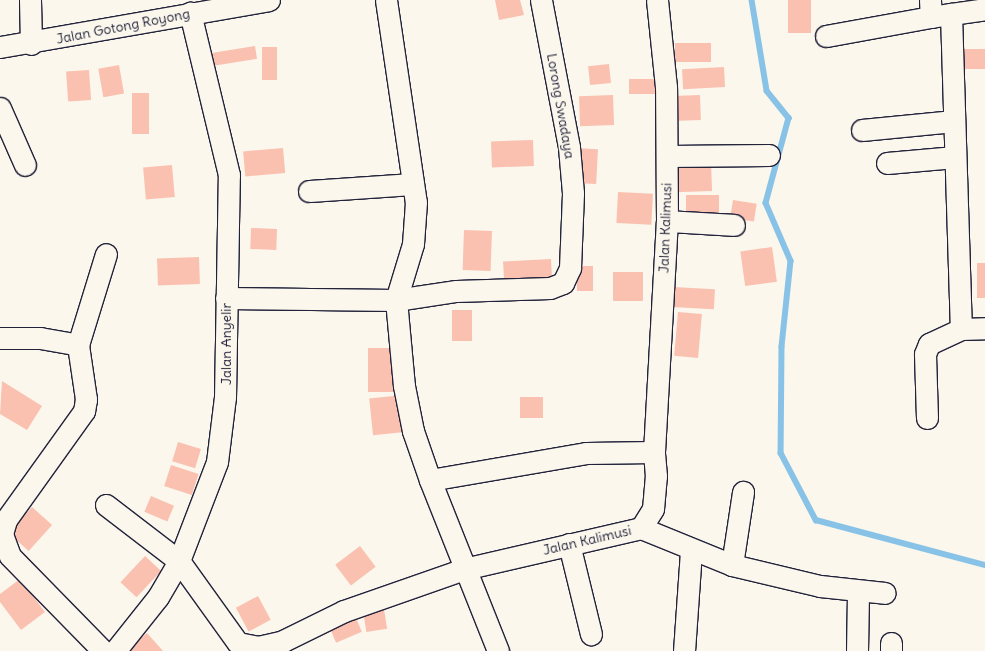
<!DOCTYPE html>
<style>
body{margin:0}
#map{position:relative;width:985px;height:651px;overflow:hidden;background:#fbf7ec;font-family:Delius,sans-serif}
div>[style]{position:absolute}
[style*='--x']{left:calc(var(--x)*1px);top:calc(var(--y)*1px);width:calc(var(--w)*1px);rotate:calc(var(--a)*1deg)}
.stream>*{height:5.5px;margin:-2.75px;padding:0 2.75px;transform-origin:2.75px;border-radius:2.75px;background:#88c3e7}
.building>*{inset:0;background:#fac1b0;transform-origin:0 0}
.roads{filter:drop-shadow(1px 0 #22223b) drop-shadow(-1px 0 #22223b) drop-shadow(0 1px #22223b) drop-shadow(0 -1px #22223b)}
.minor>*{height:21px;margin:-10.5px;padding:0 10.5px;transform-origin:10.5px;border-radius:10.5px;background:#fbf7ec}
span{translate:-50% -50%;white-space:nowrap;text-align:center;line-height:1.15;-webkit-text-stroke:3px #fbf7ec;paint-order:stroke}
.street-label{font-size:14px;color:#22223b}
</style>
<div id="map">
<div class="stream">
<div style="--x:752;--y:0;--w:92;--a:80.6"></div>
<div style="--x:767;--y:91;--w:35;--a:51"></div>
<div style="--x:789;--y:118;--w:88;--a:105.1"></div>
<div style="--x:766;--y:203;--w:63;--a:66.7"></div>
<div style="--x:791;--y:261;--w:86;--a:96"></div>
<div style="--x:782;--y:347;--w:106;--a:90.5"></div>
<div style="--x:781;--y:453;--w:76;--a:62.4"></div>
<div style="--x:816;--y:520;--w:175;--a:14.9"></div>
</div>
<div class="building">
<div style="clip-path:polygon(495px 0,520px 0,524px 15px,499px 20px)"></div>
<div style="left:788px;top:0;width:23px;height:33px"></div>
<div style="left:675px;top:43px;width:36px;height:19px"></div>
<div style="left:255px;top:46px;width:13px;height:44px;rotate:81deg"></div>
<div style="left:262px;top:47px;width:15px;height:33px"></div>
<div style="left:985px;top:49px;width:20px;height:24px;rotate:90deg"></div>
<div style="left:609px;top:64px;width:19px;height:21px;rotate:84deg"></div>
<div style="left:119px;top:65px;width:29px;height:21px;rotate:80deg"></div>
<div style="left:724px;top:67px;width:20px;height:42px;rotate:87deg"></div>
<div style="left:89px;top:70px;width:30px;height:23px;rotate:86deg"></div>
<div style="left:629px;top:79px;width:26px;height:15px"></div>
<div style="left:149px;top:93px;width:41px;height:17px;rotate:90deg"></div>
<div style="left:613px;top:95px;width:30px;height:34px;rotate:88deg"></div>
<div style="left:700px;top:95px;width:25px;height:28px;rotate:88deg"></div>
<div style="left:533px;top:140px;width:26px;height:42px;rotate:88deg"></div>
<div style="left:283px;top:148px;width:25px;height:40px;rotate:85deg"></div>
<div style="left:576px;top:148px;width:22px;height:35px;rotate:3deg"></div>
<div style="left:711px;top:161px;width:30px;height:37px;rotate:88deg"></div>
<div style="left:172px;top:165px;width:32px;height:29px;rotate:85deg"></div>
<div style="left:618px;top:192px;width:35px;height:31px;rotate:3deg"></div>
<div style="left:686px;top:195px;width:33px;height:25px"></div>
<div style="left:733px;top:200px;width:24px;height:18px;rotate:9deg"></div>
<div style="left:251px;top:228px;width:26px;height:21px;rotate:2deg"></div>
<div style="left:464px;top:230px;width:28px;height:40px;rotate:2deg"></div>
<div style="left:772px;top:247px;width:35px;height:32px;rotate:82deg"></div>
<div style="left:199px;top:257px;width:27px;height:42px;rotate:88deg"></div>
<div style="left:551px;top:259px;width:18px;height:48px;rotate:87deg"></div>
<div style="left:977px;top:263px;width:8px;height:35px"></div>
<div style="left:577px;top:266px;width:16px;height:25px"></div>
<div style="left:613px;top:272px;width:30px;height:29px"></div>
<div style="left:673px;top:287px;width:42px;height:20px;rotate:3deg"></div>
<div style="left:452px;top:310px;width:20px;height:31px"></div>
<div style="left:678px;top:312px;width:24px;height:44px;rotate:5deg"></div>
<div style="left:368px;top:348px;width:25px;height:44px"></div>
<div style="clip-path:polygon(2px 381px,42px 406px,27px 430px,0 414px)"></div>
<div style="left:403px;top:395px;width:37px;height:34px;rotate:84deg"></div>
<div style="left:520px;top:397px;width:23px;height:21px"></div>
<div style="left:178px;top:442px;width:24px;height:20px;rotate:17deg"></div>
<div style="left:171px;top:465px;width:29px;height:22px;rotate:18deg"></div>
<div style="left:151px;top:496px;width:25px;height:17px;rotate:23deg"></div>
<div style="left:32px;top:507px;width:27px;height:35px;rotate:42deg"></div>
<div style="left:360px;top:546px;width:26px;height:31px;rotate:53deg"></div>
<div style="left:145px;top:556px;width:22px;height:36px;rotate:43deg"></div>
<div style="clip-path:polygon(20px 579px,45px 612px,21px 630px,0 602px,0 594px)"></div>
<div style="left:258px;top:596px;width:27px;height:25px;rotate:62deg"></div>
<div style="left:384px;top:609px;width:20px;height:21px;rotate:81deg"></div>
<div style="left:356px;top:618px;width:15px;height:28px;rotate:67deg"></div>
<div style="clip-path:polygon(147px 633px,163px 651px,127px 651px)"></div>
</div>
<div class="roads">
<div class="minor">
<div style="--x:30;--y:0;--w:44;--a:88.7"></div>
<div style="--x:386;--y:0;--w:204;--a:81.6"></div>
<div style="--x:416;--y:202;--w:42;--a:94.1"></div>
<div style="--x:413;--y:244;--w:59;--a:106.9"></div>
<div style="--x:396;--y:300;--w:86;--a:84.7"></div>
<div style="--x:404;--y:386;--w:46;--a:78.7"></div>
<div style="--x:413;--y:431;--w:52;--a:70.9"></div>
<div style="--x:430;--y:480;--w:184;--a:68.3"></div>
<div style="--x:930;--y:0;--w:17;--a:87"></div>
<div style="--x:931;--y:17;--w:20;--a:-9"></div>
<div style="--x:951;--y:14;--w:315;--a:88.2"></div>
<div style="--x:951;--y:14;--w:34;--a:-8"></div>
<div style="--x:826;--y:36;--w:107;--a:-10.3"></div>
<div style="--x:0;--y:47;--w:273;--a:-9.9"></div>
<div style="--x:0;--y:108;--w:62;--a:66.3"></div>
<div style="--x:862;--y:130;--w:92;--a:-5.6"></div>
<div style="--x:668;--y:156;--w:101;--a:-0.6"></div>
<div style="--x:887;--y:163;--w:68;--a:-5"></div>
<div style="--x:309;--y:191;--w:104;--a:-3.9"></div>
<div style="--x:667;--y:221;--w:67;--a:3.4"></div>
<div style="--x:226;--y:298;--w:170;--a:0.7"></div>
<div style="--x:396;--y:300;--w:61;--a:-8.5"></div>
<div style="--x:456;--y:291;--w:94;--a:-1.8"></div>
<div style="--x:550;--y:288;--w:14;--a:-21"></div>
<div style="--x:563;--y:283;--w:17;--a:-65"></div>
<div style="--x:570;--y:268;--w:75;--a:-87.7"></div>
<div style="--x:573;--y:193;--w:46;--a:-95"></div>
<div style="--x:569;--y:147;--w:150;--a:-100.8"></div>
<div style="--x:0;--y:338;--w:40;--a:0"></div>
<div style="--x:40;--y:338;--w:39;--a:10"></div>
<div style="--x:78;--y:345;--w:55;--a:81.6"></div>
<div style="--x:86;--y:399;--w:12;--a:99"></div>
<div style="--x:84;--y:411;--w:134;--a:125.6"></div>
<div style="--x:6;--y:520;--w:15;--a:106"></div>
<div style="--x:2;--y:534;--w:23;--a:70"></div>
<div style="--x:10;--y:556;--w:133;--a:45.6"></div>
<div style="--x:78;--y:345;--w:95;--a:-72.9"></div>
<div style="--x:927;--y:418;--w:64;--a:-91.8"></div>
<div style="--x:925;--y:354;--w:11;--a:-68"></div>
<div style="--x:929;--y:344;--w:35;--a:-25"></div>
<div style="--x:961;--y:329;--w:24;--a:-2"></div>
<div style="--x:430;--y:480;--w:158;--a:-9.8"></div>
<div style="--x:586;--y:453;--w:68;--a:-0.8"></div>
<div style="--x:106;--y:505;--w:92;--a:37.5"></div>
<div style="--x:179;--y:561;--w:101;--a:54.3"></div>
<div style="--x:238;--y:643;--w:20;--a:11"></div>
<div style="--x:258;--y:647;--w:26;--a:-13"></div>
<div style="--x:283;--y:641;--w:68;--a:-26.2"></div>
<div style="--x:344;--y:611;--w:127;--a:-19.3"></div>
<div style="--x:464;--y:569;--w:182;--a:-13"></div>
<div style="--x:641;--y:528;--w:22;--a:-58"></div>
<div style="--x:653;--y:509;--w:33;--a:-85"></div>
<div style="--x:656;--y:476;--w:24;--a:-95"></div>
<div style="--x:654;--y:452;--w:231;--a:-86.8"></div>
<div style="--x:667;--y:221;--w:134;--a:-90.4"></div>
<div style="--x:666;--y:87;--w:87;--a:-95.9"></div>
<div style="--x:641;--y:528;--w:98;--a:22.1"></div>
<div style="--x:732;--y:565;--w:90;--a:13.4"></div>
<div style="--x:820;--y:586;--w:65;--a:6.1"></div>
<div style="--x:569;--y:544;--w:93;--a:76.3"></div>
<div style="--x:732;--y:565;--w:74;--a:-81.4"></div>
<div style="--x:115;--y:651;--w:69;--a:-51.5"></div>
<div style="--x:158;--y:597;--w:42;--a:-59.7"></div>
<div style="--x:179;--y:561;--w:106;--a:-69"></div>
<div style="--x:217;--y:462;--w:65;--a:-83"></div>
<div style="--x:225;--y:397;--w:222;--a:-89"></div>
<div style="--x:229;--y:175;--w:167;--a:-103.5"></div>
<div style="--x:684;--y:651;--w:101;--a:-86"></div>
<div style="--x:857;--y:651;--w:60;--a:-89"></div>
<div style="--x:891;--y:651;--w:8;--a:-90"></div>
</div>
</div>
<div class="street-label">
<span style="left:123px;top:26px;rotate:-11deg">Jalan Gotong Royong</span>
<span style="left:561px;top:106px;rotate:80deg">Lorong Swadaya</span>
<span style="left:665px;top:228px;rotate:-88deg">Jalan Kalimusi</span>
<span style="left:226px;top:344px;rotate:-90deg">Jalan Anyelir</span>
<span style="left:587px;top:540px;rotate:-13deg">Jalan Kalimusi</span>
</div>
</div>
